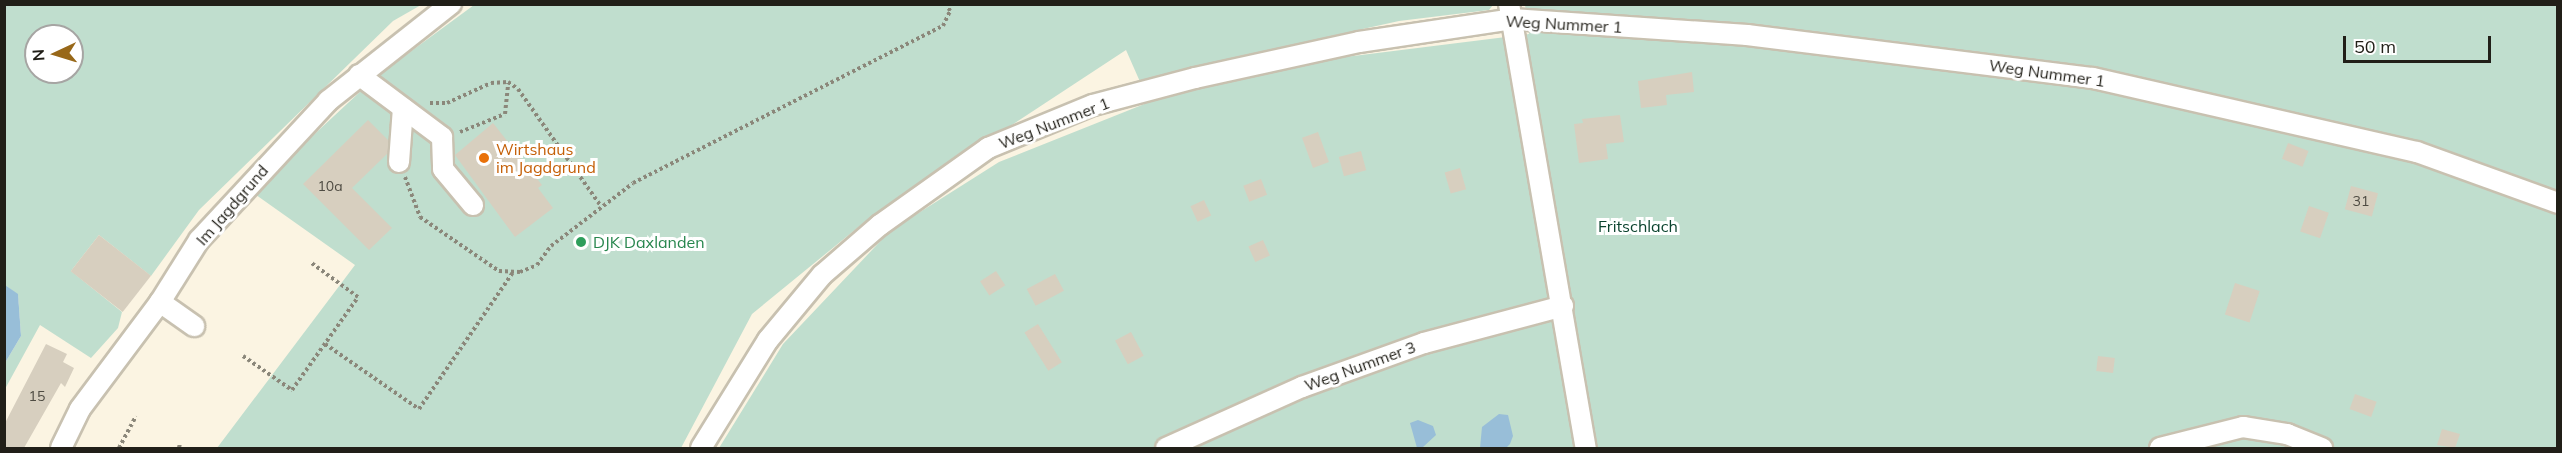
<!DOCTYPE html>
<style>
body{margin:0}
#map{position:relative;width:2562px;height:453px;overflow:hidden;background:#fbf4e2;font-family:Mulish,sans-serif}
div>[style]{position:absolute}
[style*='--x']{left:calc(var(--x)*1px);top:calc(var(--y)*1px);width:calc(var(--w)*1px);rotate:calc(var(--a)*1deg)}
.green>*{inset:0;background:#c0dece}
.water>*{inset:0;background:#98bed8}
.building>*{inset:0;background:#d7cfbf;transform-origin:0 0}
.path>*{height:4px;margin-top:-2px;transform-origin:0;background:repeating-linear-gradient(90deg,#8b877a 0 3px,transparent 0 6px)}
.roads{filter:drop-shadow(2px 0 #c8c1b0) drop-shadow(-2px 0 #c8c1b0) drop-shadow(0 2px #c8c1b0) drop-shadow(0 -2px #c8c1b0)}
.minor>*{height:20px;margin:-10px;padding:0 10px;transform-origin:10px;border-radius:10px;background:#fff}
.dots>*{width:16px;height:16px;translate:-50% -50%;box-sizing:border-box;border:3px solid #fff;border-radius:50%}
span{translate:-50% -50%;white-space:nowrap;text-align:center;line-height:1.15;-webkit-text-stroke:6px #fff;paint-order:stroke}
.number-label{font-size:14px;color:#4e4b42}
.number-label span{-webkit-text-stroke-width:0}
.street-label{font-size:16px;color:#211f18}
.food-label{font-size:16px;color:#c56008}
.left{translate:0 -50%;text-align:left}
.park-label{font-size:16px;color:#0b432e}
.leisure-label{font-size:16px;color:#27864d}
.frame{position:absolute;inset:0;border:6px solid #211f18;pointer-events:none}
.north{position:absolute;left:24px;top:24px;width:60px;height:60px;box-sizing:border-box;background:#fff;border:2px solid #a6a5a3;border-radius:50%;rotate:266deg;font-size:16px;font-weight:700;line-height:24px;text-align:center;color:#211f18}
.north::after{content:'';display:block;margin:auto;width:21px;height:27px;background:#986819;clip-path:polygon(50% 0,100% 100%,50% 72%,0 100%)}
.scale{position:absolute;left:2343px;top:36px;width:148px;height:27px;box-sizing:border-box;border:3px solid #211f18;border-top:0;padding-left:8px;font-size:18px;line-height:21px;white-space:nowrap;color:#211f18;-webkit-text-stroke:4px #fff;paint-order:stroke}
</style>
<div id="map">
<div class="green">
<div style="clip-path:polygon(evenodd,5px 5px,421px 5px,393px 21px,199px 210px,151px 276px,99px 235px,71px 271px,122px 312px,118px 328px,91px 358px,40px 325px,5px 389px,5px 363px,21px 336px,18px 295px,5px 285px,5px 5px,36px 36px,72px 36px,72px 72px,36px 72px,36px 36px)"></div>
<div style="clip-path:polygon(474px 5px,1493px 5px,1489px 10px,1399px 21px,1231px 58px,1141px 84px,1126px 50px,867px 220px,752px 314px,681px 448px,217px 448px,355px 265px,252px 192px,376px 77px)"></div>
<div style="clip-path:polygon(1525px 5px,2557px 5px,2557px 448px,719px 448px,783px 344px,890px 231px,999px 162px,1162px 97px,1297px 63px,1529px 34px)"></div>
</div>
<div class="water">
<div style="clip-path:polygon(5px 285px,18px 294px,21px 336px,5px 363px)"></div>
<div style="clip-path:polygon(1499px 414px,1508px 415px,1513px 436px,1510px 444px,1506px 448px,1480px 448px,1482px 427px)"></div>
<div style="clip-path:polygon(1418px 420px,1433px 426px,1436px 435px,1422px 448px,1417px 448px,1410px 423px)"></div>
</div>
<div class="building">
<div style="clip-path:polygon(1692px 72px,1694px 92px,1666px 95px,1667px 105px,1641px 108px,1638px 81px)"></div>
<div style="clip-path:polygon(1620px 115px,1624px 142px,1606px 144px,1608px 159px,1579px 163px,1574px 124px,1583px 123px,1582px 119px)"></div>
<div style="clip-path:polygon(368px 120px,389px 141px,388px 153px,352px 188px,392px 228px,369px 250px,303px 184px)"></div>
<div style="clip-path:polygon(493px 123px,542px 185px,538px 188px,553px 208px,515px 237px,455px 155px)"></div>
<div style="left:1318px;top:132px;width:32px;height:17px;rotate:70deg"></div>
<div style="left:2288px;top:143px;width:22px;height:17px;rotate:21deg"></div>
<div style="left:1361px;top:151px;width:20px;height:23px;rotate:75deg"></div>
<div style="left:1460px;top:168px;width:22px;height:16px;rotate:74deg"></div>
<div style="left:1261px;top:179px;width:17px;height:19px;rotate:69deg"></div>
<div style="left:2351px;top:186px;width:28px;height:24px;rotate:15deg"></div>
<div style="left:1204px;top:200px;width:17px;height:15px;rotate:65deg"></div>
<div style="left:2309px;top:206px;width:21px;height:27px;rotate:19deg"></div>
<div style="left:99px;top:235px;width:66px;height:46px;rotate:38deg"></div>
<div style="left:1263px;top:240px;width:17px;height:16px;rotate:66deg"></div>
<div style="left:996px;top:271px;width:17px;height:19px;rotate:57deg"></div>
<div style="left:1055px;top:274px;width:19px;height:32px;rotate:62deg"></div>
<div style="left:2235px;top:283px;width:26px;height:33px;rotate:18deg"></div>
<div style="left:1038px;top:324px;width:45px;height:16px;rotate:58deg"></div>
<div style="left:1131px;top:332px;width:27px;height:18px;rotate:62deg"></div>
<div style="clip-path:polygon(46px 344px,67px 354px,63px 362px,74px 368px,65px 387px,61px 383px,24px 448px,4px 448px,4px 425px)"></div>
<div style="left:2098px;top:356px;width:17px;height:15px;rotate:7deg"></div>
<div style="left:2355px;top:394px;width:23px;height:16px;rotate:20deg"></div>
<div style="clip-path:polygon(2442px 429px,2460px 434px,2455px 448px,2437px 445px)"></div>
</div>
<div class="path">
<div style="--x:430;--y:103;--w:17;--a:0"></div>
<div style="--x:447;--y:103;--w:48;--a:-24.4"></div>
<div style="--x:491;--y:83;--w:17;--a:-3"></div>
<div style="--x:508;--y:82;--w:12;--a:35"></div>
<div style="--x:518;--y:89;--w:142;--a:54.7"></div>
<div style="--x:460;--y:132;--w:48;--a:-21.8"></div>
<div style="--x:505;--y:114;--w:31;--a:-84"></div>
<div style="--x:405;--y:177;--w:43;--a:69.4"></div>
<div style="--x:420;--y:217;--w:96;--a:34.4"></div>
<div style="--x:499;--y:271;--w:21;--a:3"></div>
<div style="--x:520;--y:272;--w:18;--a:-22"></div>
<div style="--x:537;--y:265;--w:24;--a:-54"></div>
<div style="--x:551;--y:246;--w:103;--a:-37.5"></div>
<div style="--x:633;--y:183;--w:347;--a:-26.9"></div>
<div style="--x:943;--y:26;--w:17;--a:-65"></div>
<div style="--x:950;--y:11;--w:8;--a:-113"></div>
<div style="--x:325;--y:344;--w:114;--a:34.7"></div>
<div style="--x:419;--y:409;--w:166;--a:-55.5"></div>
<div style="--x:243;--y:356;--w:60;--a:34.8"></div>
<div style="--x:292;--y:390;--w:114;--a:-54.6"></div>
<div style="--x:358;--y:297;--w:59;--a:-143.9"></div>
<div style="--x:119;--y:448;--w:36;--a:-62"></div>
<div style="--x:179;--y:448;--w:5;--a:-79"></div>
</div>
<div class="roads">
<div class="minor">
<div style="--x:1509;--y:4;--w:451;--a:80.2"></div>
<div style="--x:359;--y:75;--w:104;--a:36.8"></div>
<div style="--x:442;--y:137;--w:32;--a:88"></div>
<div style="--x:443;--y:169;--w:47;--a:50.2"></div>
<div style="--x:399;--y:162;--w:54;--a:-85.8"></div>
<div style="--x:160;--y:302;--w:42;--a:35.2"></div>
<div style="--x:61;--y:448;--w:43;--a:-64"></div>
<div style="--x:80;--y:409;--w:134;--a:-53.2"></div>
<div style="--x:160;--y:302;--w:73;--a:-57.8"></div>
<div style="--x:199;--y:240;--w:190;--a:-47.1"></div>
<div style="--x:328;--y:101;--w:157;--a:-38.3"></div>
<div style="--x:701;--y:448;--w:127;--a:-58.2"></div>
<div style="--x:768;--y:340;--w:85;--a:-50.3"></div>
<div style="--x:822;--y:275;--w:77;--a:-40.8"></div>
<div style="--x:880;--y:225;--w:133;--a:-35.5"></div>
<div style="--x:988;--y:148;--w:113;--a:-22.3"></div>
<div style="--x:1093;--y:105;--w:106;--a:-14.8"></div>
<div style="--x:1195;--y:78;--w:168;--a:-12.4"></div>
<div style="--x:1359;--y:42;--w:155;--a:-8.5"></div>
<div style="--x:1512;--y:19;--w:236;--a:3.9"></div>
<div style="--x:1747;--y:35;--w:349;--a:7.1"></div>
<div style="--x:2093;--y:78;--w:332;--a:12.9"></div>
<div style="--x:2417;--y:152;--w:150;--a:19.9"></div>
<div style="--x:1166;--y:448;--w:149;--a:-24.2"></div>
<div style="--x:1302;--y:387;--w:130;--a:-19.8"></div>
<div style="--x:1424;--y:343;--w:144;--a:-14.9"></div>
<div style="--x:2160;--y:448;--w:86;--a:-14.2"></div>
<div style="--x:2243;--y:427;--w:45;--a:9"></div>
<div style="--x:2287;--y:434;--w:38;--a:22"></div>
</div>
</div>
<div class="dots">
<div style="left:484px;top:158px;background:#e8710a"></div>
<div style="left:581px;top:242px;background:#2e9e5b"></div>
</div>
<div class="number-label">
<span style="left:330px;top:186px">10a</span>
<span style="left:2361px;top:201px">31</span>
<span style="left:37px;top:396px">15</span>
</div>
<div class="street-label">
<span style="left:1564px;top:24px;rotate:3deg">Weg Nummer 1</span>
<span style="left:2047px;top:73px;rotate:8deg">Weg Nummer 1</span>
<span style="left:1054px;top:123px;rotate:-21deg">Weg Nummer 1</span>
<span style="left:232px;top:205px;rotate:-49deg">Im Jagdgrund</span>
<span style="left:1360px;top:366px;rotate:-20deg">Weg Nummer 3</span>
</div>
<div class="food-label">
<span class="left" style="left:496px;top:158px">Wirtshaus<br>im Jagdgrund</span>
</div>
<div class="park-label">
<span style="left:1638px;top:226px">Fritschlach</span>
</div>
<div class="leisure-label">
<span class="left" style="left:593px;top:242px">DJK Daxlanden</span>
</div>
<div class="frame"></div>
<div class="north">N</div>
<div class="scale">50 m</div>
</div>
